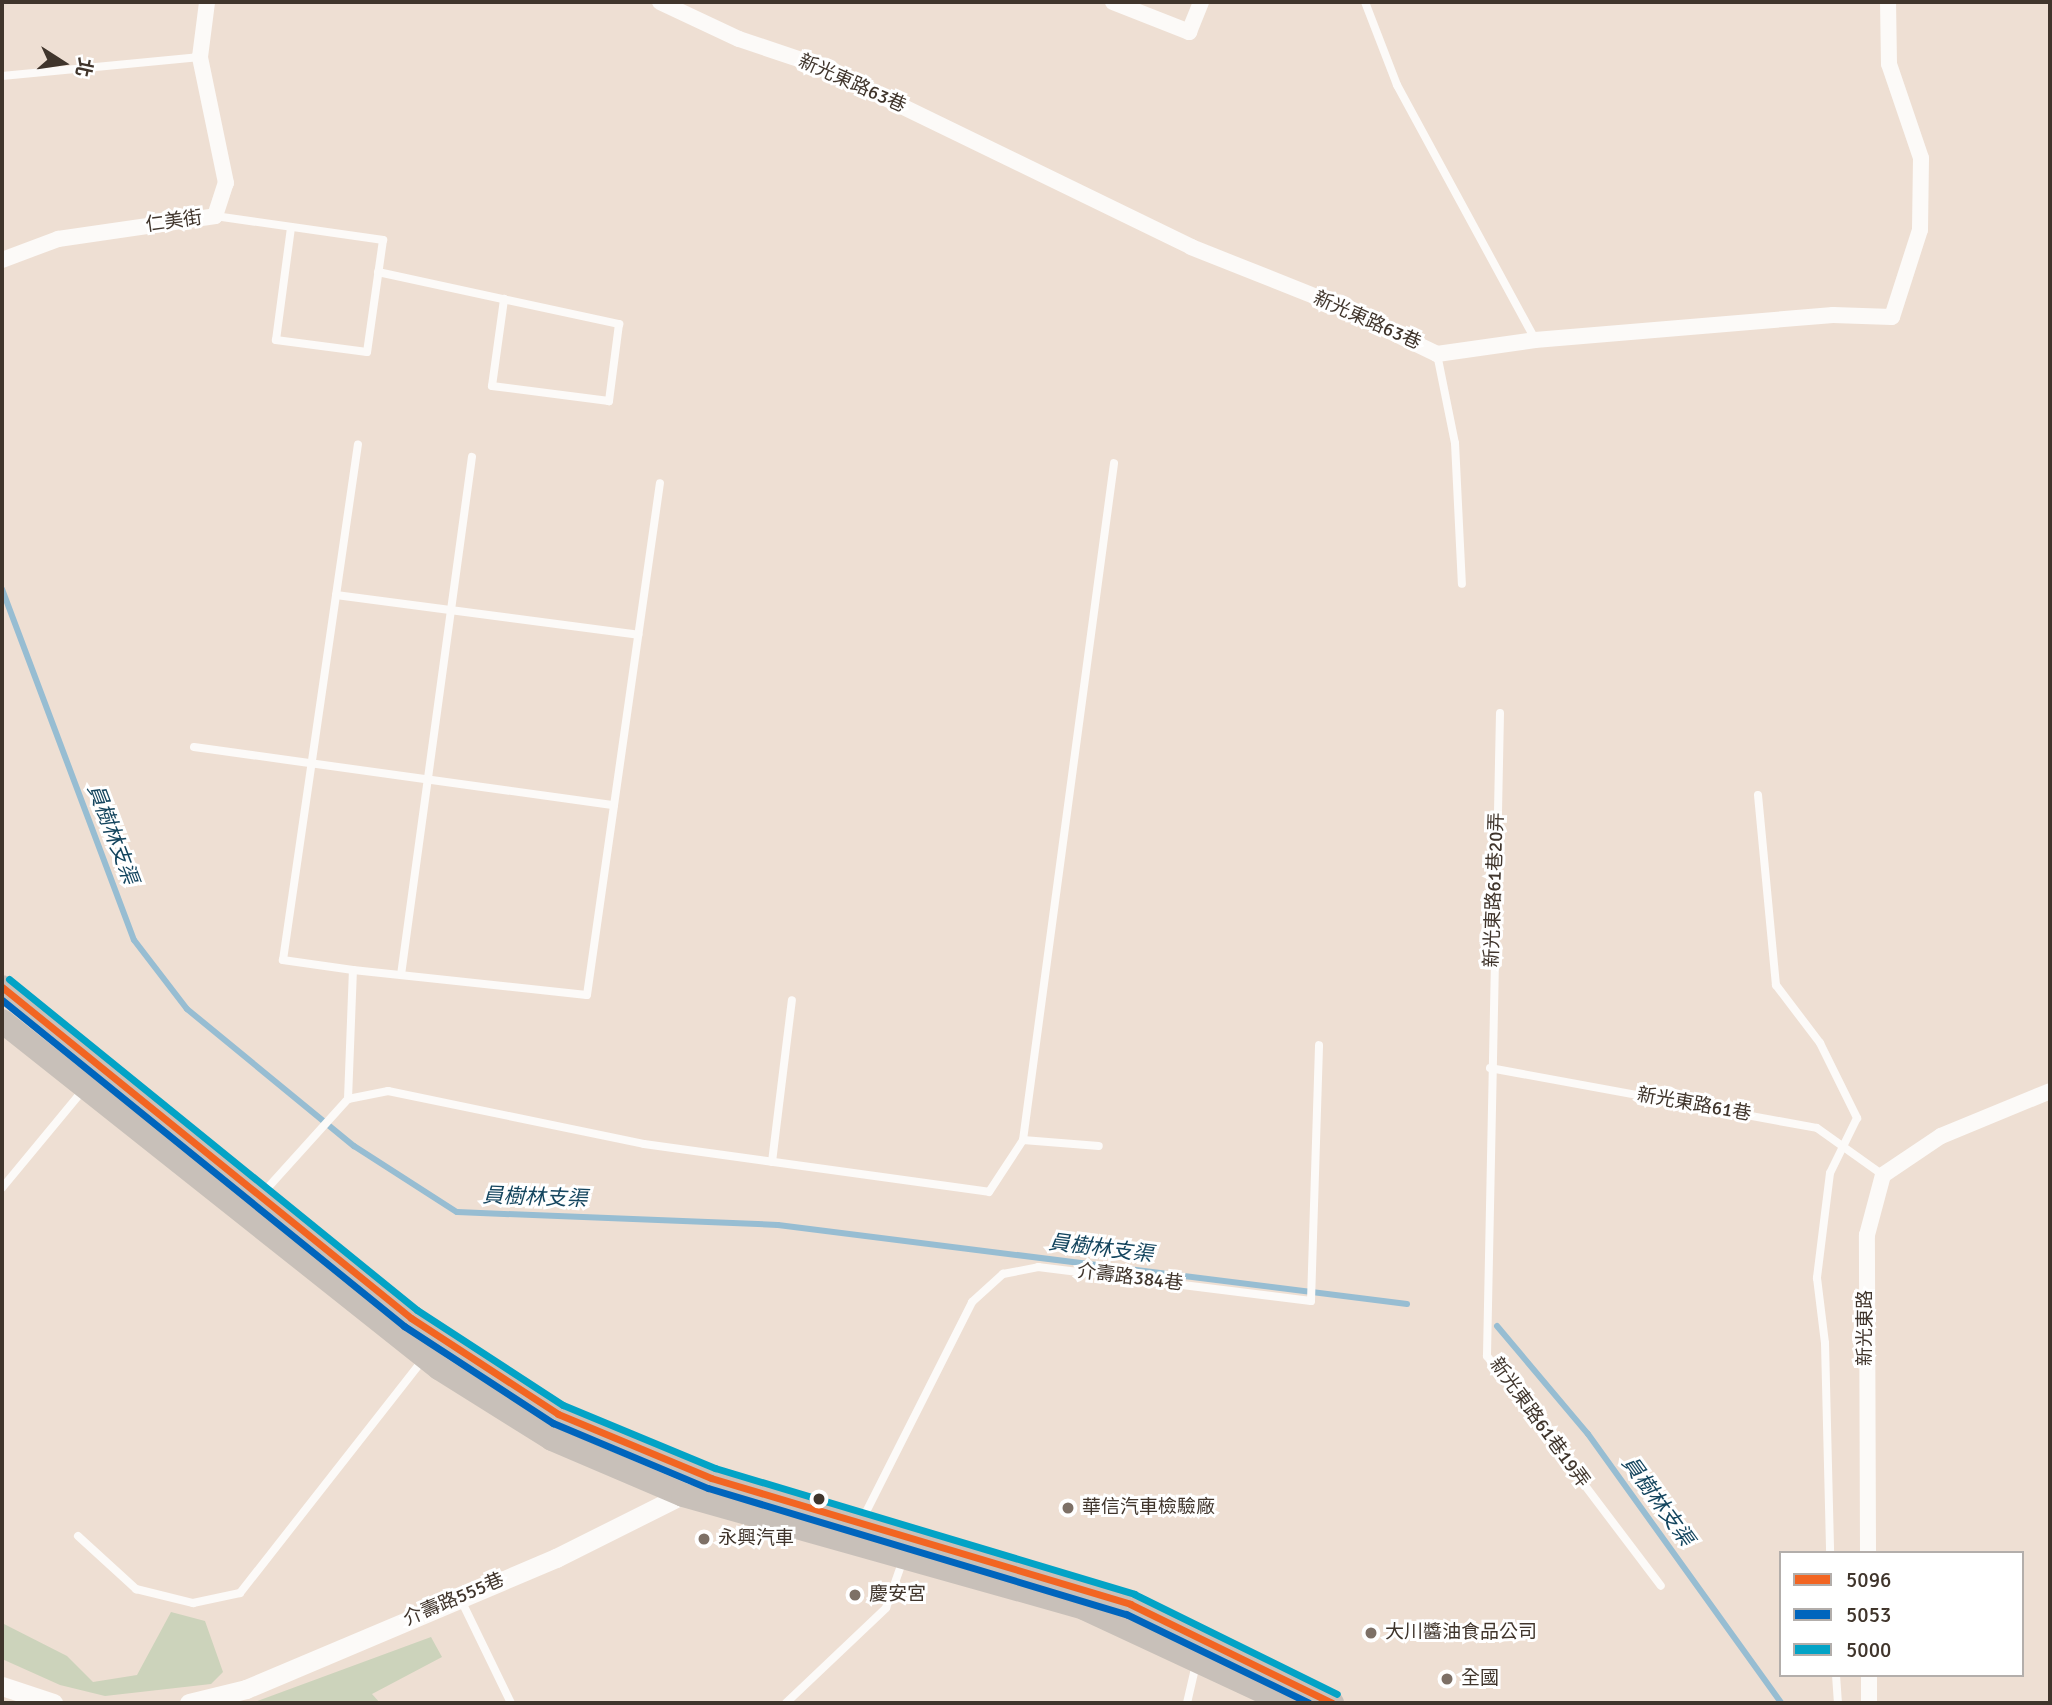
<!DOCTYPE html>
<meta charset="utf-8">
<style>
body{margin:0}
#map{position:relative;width:2052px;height:1705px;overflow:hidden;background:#eedfd3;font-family:Signika,"Noto Sans TC",sans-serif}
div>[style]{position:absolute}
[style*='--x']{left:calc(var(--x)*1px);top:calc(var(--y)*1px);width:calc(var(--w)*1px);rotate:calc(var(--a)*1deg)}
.green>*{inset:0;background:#ccd3bb}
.stream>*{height:6px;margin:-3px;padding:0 3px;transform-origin:3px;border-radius:3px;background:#97bdd2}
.service>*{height:8px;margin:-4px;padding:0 4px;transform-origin:4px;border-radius:4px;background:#fcfaf8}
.minor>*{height:16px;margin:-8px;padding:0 8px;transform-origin:8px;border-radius:8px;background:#fcfaf8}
.tertiary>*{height:19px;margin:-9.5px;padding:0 9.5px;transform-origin:9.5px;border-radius:9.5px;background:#fcfaf8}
.primary>*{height:24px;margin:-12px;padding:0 12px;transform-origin:12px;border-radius:12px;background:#c8c0b9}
.bus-1>*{height:7px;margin:-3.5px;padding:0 3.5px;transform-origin:3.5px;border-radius:3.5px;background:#f26522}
.bus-2>*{height:7px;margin:-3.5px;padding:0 3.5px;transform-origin:3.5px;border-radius:3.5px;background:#0065bd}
.bus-3>*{height:7px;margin:-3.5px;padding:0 3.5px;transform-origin:3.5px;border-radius:3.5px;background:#03a3c6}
.dots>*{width:19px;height:19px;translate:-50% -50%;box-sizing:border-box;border:4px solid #fff;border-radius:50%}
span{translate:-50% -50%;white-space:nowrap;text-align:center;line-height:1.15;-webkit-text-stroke:6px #fff;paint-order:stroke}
.street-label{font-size:19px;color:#40352c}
.poi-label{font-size:19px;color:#40352c}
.left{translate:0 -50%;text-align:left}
.water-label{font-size:21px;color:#14455e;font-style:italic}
.frame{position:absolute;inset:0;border:4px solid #40352c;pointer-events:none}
.legend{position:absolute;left:1779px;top:1551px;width:245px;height:126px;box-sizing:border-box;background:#fff;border:2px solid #b3aeab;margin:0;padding:9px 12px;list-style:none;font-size:21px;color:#40352c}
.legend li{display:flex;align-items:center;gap:14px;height:35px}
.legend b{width:35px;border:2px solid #b3aeab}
.north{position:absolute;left:28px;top:28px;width:70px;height:70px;-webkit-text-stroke:5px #fff;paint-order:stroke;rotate:102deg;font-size:19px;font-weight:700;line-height:28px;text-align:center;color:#40352c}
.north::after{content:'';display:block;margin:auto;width:24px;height:32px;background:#40352c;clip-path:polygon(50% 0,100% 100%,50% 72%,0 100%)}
</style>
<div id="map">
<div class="green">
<div style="clip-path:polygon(171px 1612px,205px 1621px,223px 1672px,211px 1684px,105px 1696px,60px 1685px,2px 1659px,2px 1623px,67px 1656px,93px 1682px,137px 1675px)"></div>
<div style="clip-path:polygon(431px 1637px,442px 1657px,372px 1694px,380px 1703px,252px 1703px)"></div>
</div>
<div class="stream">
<div style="--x:2;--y:589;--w:375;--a:69.4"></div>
<div style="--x:134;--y:940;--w:87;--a:52.5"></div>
<div style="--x:187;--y:1009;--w:216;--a:39.4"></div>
<div style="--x:354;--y:1146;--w:122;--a:32.7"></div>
<div style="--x:457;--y:1212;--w:321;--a:2.3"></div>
<div style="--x:778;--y:1225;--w:634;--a:7.16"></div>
<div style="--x:1497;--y:1326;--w:141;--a:49.9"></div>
<div style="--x:1588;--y:1434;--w:331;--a:54.3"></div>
</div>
<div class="service">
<div style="--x:1365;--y:2;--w:89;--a:68.9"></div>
<div style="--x:1397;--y:85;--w:289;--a:61.5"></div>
<div style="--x:2;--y:76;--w:199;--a:-5.5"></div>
<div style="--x:215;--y:216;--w:170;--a:8.1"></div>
<div style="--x:383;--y:240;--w:113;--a:98.1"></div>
<div style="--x:367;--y:352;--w:92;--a:-172.5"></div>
<div style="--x:276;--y:340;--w:114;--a:-82.4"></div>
<div style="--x:378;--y:272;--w:247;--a:12.2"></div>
<div style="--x:619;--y:324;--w:78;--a:97.4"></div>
<div style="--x:609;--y:401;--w:118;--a:-172.7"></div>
<div style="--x:492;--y:386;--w:88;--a:-82.1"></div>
<div style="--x:1437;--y:354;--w:91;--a:78.6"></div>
<div style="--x:1455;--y:443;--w:141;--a:87.2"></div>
<div style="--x:336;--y:595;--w:305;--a:7.5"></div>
<div style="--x:1500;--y:713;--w:643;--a:91.16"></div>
<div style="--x:1487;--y:1356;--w:288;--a:52.9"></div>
<div style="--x:194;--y:747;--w:424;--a:7.9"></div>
<div style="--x:1758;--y:795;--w:191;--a:84.6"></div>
<div style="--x:1776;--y:985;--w:73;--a:52.8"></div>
<div style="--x:1820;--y:1043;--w:84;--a:63.7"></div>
<div style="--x:1857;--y:1118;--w:61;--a:116.1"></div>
<div style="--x:1830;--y:1173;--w:106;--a:97.1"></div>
<div style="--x:1817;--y:1278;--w:65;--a:83"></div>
<div style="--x:1825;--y:1343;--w:210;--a:88.6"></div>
<div style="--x:353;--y:970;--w:71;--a:-171.9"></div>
<div style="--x:283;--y:960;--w:521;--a:-81.73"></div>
<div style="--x:401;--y:975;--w:523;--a:-82.2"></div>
<div style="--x:1490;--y:1068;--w:332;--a:10.4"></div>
<div style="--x:1817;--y:1128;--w:81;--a:35.5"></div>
<div style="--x:348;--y:1099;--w:129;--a:-87.8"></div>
<div style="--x:353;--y:970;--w:235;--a:6.1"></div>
<div style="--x:587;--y:995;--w:517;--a:-81.89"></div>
<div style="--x:1023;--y:1140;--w:683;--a:-82.34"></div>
<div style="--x:772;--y:1162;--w:163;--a:-83"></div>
<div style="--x:2;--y:1188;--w:129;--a:-50.4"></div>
<div style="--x:263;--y:1193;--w:127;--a:-47.9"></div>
<div style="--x:348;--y:1099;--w:41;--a:-11.3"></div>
<div style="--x:388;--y:1091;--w:261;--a:11.7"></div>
<div style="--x:644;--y:1144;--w:348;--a:7.9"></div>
<div style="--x:989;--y:1192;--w:62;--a:-56.8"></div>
<div style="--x:1023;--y:1140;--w:76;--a:4.5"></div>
<div style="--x:862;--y:1520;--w:244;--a:-63.2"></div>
<div style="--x:972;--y:1302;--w:42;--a:-42.1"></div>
<div style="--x:1003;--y:1274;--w:36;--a:-11"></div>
<div style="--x:1038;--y:1267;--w:275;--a:7.1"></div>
<div style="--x:1311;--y:1301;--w:256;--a:-88.2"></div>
<div style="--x:78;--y:1536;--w:79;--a:42.4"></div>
<div style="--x:136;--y:1589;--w:59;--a:13.8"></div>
<div style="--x:193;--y:1603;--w:48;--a:-12"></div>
<div style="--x:240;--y:1593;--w:296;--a:-51.9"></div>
<div style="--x:460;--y:1598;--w:117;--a:64.1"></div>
<div style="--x:1836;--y:1675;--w:28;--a:86"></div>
<div style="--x:786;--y:1703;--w:138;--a:-43.5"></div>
<div style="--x:886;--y:1608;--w:51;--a:-70.5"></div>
<div style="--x:1187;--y:1703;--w:40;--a:-77"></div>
</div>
<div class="minor">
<div style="--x:660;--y:2;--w:87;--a:25.1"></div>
<div style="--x:739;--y:39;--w:84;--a:18.6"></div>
<div style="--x:819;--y:66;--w:414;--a:25.9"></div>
<div style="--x:1191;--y:247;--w:149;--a:21.7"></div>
<div style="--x:1329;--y:302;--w:120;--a:25.7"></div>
<div style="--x:1437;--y:354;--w:99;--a:-8.1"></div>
<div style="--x:1535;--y:340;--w:299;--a:-4.8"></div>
<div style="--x:1833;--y:315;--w:59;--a:1.9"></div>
<div style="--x:1892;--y:317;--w:91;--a:-72.2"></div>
<div style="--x:1920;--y:230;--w:72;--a:-89.2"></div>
<div style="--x:1921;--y:158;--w:99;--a:-108.8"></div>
<div style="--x:1889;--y:64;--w:62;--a:-90.9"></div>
<div style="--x:1113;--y:2;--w:82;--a:21.5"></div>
<div style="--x:1189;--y:32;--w:32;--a:-68"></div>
<div style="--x:2;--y:260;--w:60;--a:-20.6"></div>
<div style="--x:58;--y:239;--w:159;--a:-8.3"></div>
<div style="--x:215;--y:216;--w:35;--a:-72"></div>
<div style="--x:226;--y:183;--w:129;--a:-101.7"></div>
<div style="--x:200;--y:57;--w:55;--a:-82.7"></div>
<div style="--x:1868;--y:1553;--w:318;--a:-90.2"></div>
<div style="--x:1867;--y:1235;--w:62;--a:-75.1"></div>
<div style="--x:1883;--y:1175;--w:70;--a:-33.9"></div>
<div style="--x:1941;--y:1136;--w:118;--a:-22.4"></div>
<div style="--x:1869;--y:1675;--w:28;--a:90"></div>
</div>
<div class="tertiary">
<div style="--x:2;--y:1686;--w:54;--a:18.4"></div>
<div style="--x:189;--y:1703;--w:59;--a:-13.8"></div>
<div style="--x:246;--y:1689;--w:337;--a:-22.9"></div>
<div style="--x:556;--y:1558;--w:152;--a:-26.6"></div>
</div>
<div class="primary">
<div style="--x:2;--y:987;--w:526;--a:38.98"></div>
<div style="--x:411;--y:1318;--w:176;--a:33.1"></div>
<div style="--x:558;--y:1414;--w:166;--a:22.7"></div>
<div style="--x:711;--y:1478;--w:438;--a:16.7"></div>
<div style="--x:1130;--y:1604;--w:225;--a:26.1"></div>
<div style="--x:2;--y:1021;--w:558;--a:38.45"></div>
<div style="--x:439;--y:1368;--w:133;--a:32.1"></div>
<div style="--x:552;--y:1439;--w:142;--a:23.1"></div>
<div style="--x:683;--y:1495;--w:417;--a:15.7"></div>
<div style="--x:1084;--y:1608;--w:225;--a:25"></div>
</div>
<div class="bus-1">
<div style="--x:2;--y:987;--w:526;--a:38.98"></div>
<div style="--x:411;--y:1318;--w:176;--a:33.1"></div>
<div style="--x:558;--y:1414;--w:166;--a:22.7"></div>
<div style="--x:711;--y:1478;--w:438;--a:16.7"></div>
<div style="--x:1130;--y:1604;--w:225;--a:26.1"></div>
</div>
<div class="bus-2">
<div style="--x:2;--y:1000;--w:518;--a:39.04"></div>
<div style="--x:404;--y:1326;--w:178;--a:33.1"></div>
<div style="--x:553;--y:1423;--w:168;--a:22.8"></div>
<div style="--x:708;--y:1488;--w:437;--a:16.8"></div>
<div style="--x:1126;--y:1614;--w:203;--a:25.9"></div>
</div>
<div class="bus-3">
<div style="--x:9;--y:979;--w:525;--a:39.05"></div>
<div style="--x:417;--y:1310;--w:174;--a:33.1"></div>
<div style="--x:563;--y:1405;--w:165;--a:22.5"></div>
<div style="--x:715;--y:1468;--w:438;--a:16.7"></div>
<div style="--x:1134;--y:1594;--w:226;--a:26.2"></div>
</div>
<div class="dots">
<div style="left:819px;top:1499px;background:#40352c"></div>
<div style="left:1068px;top:1508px;background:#7d7066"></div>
<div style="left:704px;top:1539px;background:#7d7066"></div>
<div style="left:855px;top:1595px;background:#7d7066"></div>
<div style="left:1371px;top:1633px;background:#7d7066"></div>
<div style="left:1447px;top:1679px;background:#7d7066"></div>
</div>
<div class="street-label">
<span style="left:852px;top:84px;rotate:24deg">新光東路63巷</span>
<span style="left:174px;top:222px;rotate:-8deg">仁美街</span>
<span style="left:1367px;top:321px;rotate:24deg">新光東路63巷</span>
<span style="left:1495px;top:890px;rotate:-88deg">新光東路61巷20弄</span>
<span style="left:1694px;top:1105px;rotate:10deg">新光東路61巷</span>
<span style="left:1130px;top:1278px;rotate:7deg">介壽路384巷</span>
<span style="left:1866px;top:1328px;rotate:-90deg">新光東路</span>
<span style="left:1539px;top:1423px;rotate:54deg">新光東路61巷19弄</span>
<span style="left:454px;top:1600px;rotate:-23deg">介壽路555巷</span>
</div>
<div class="poi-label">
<span class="left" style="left:1082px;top:1508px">華信汽車檢驗廠</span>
<span class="left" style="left:718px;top:1539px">永興汽車</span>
<span class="left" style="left:869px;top:1595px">慶安宮</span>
<span class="left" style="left:1385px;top:1633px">大川醬油食品公司</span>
<span class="left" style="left:1461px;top:1679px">全國</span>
</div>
<div class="water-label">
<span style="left:113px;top:834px;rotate:69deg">員樹林支渠</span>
<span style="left:535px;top:1197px;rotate:2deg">員樹林支渠</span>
<span style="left:1101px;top:1248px;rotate:7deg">員樹林支渠</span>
<span style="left:1658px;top:1501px;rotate:54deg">員樹林支渠</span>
</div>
<div class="frame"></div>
<ul class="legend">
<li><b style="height:9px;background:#f26522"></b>5096</li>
<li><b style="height:9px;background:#0065bd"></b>5053</li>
<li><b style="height:9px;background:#03a3c6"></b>5000</li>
</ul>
<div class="north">北</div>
</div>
